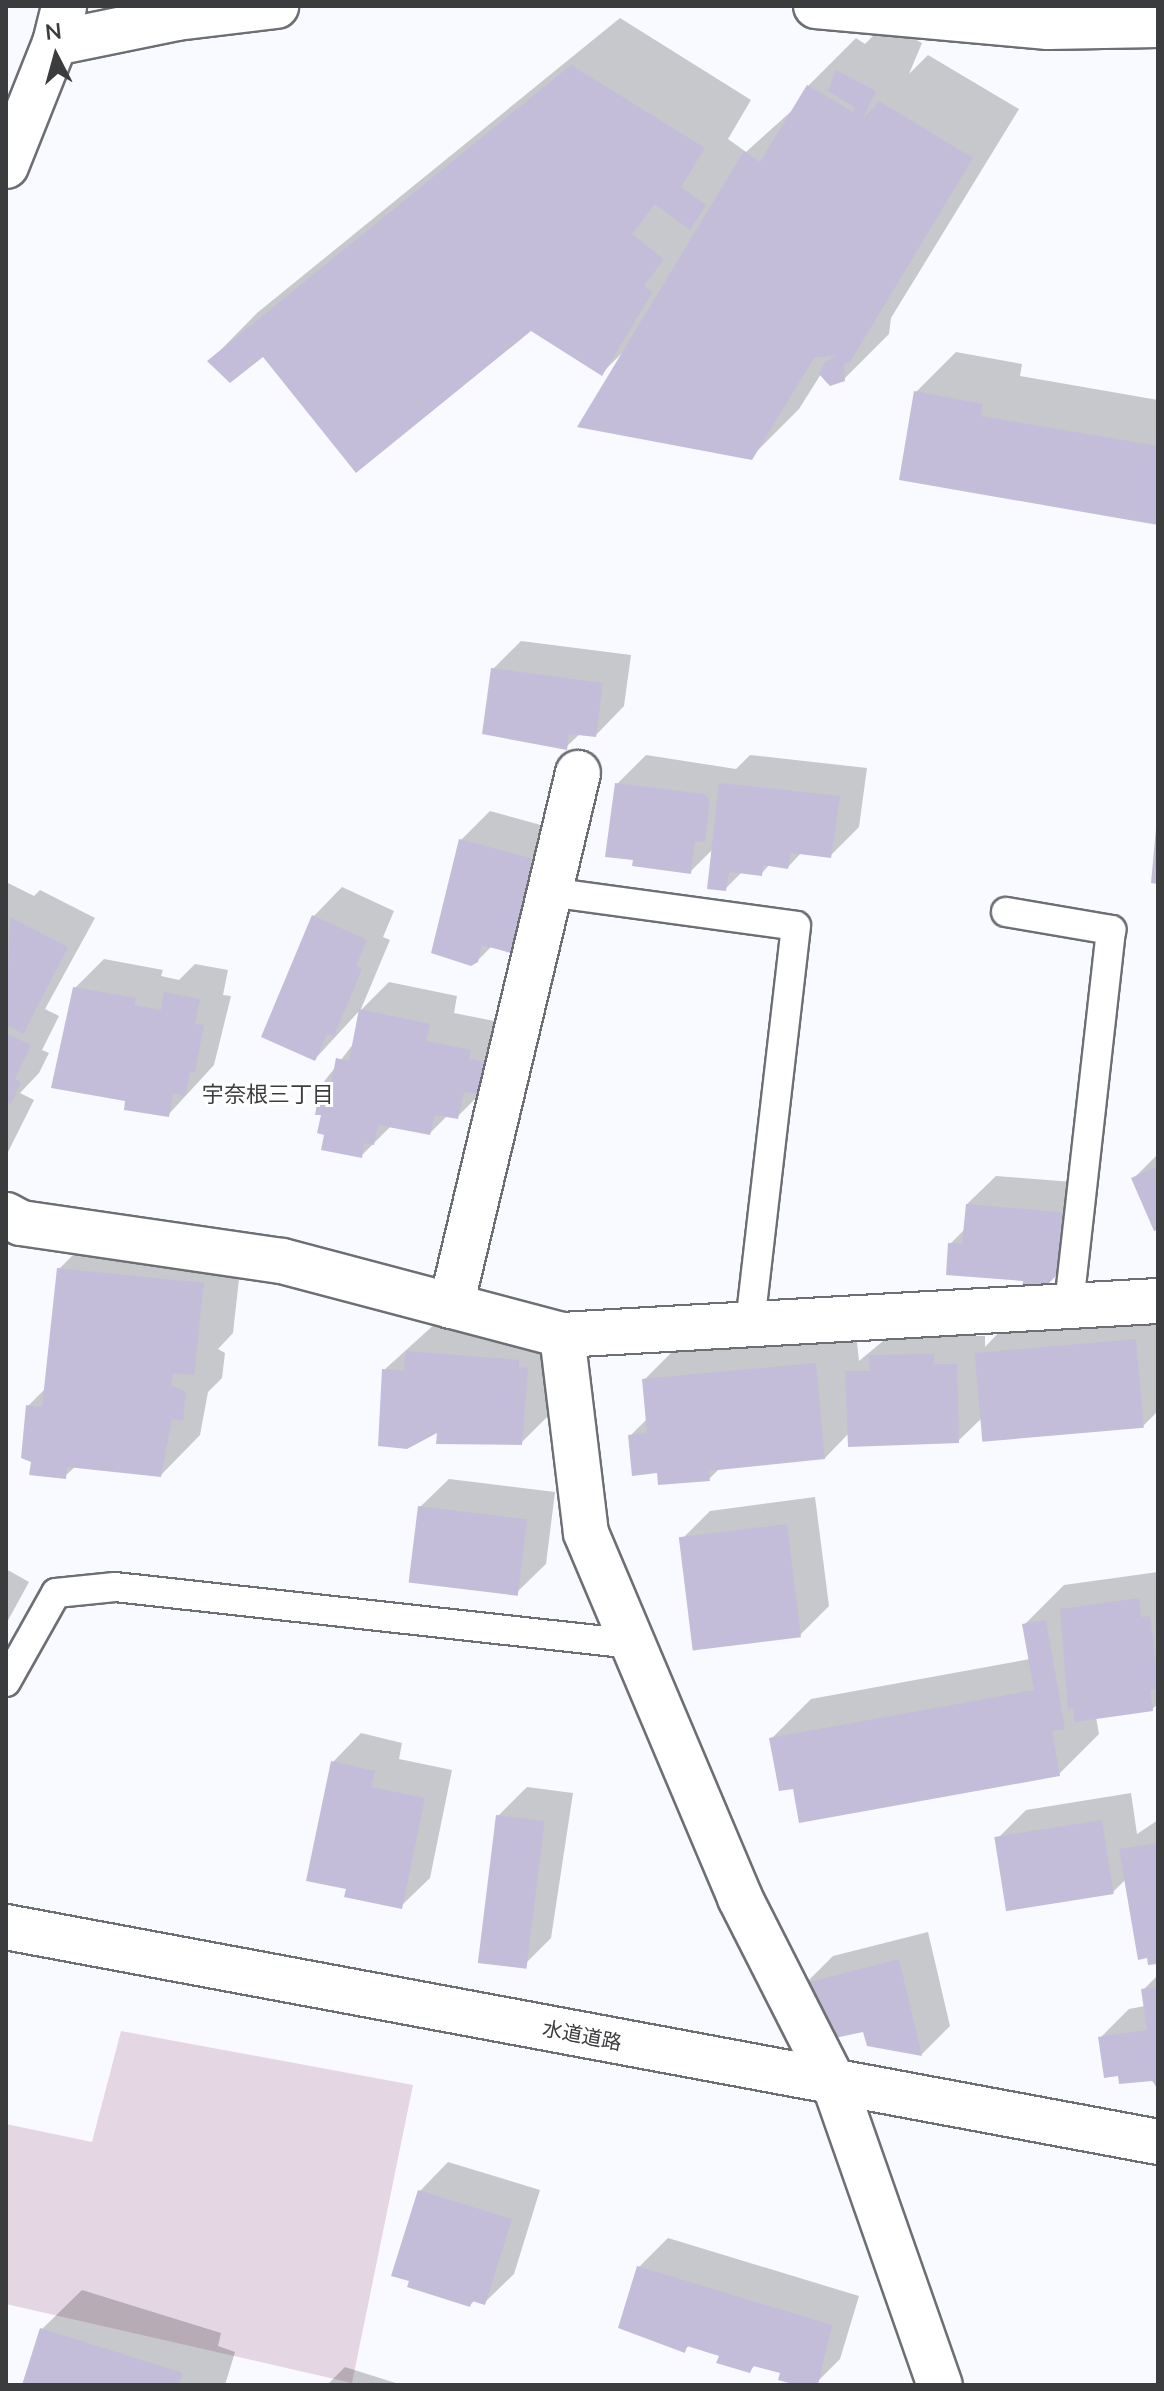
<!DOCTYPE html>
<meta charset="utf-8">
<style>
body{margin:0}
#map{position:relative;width:1164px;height:2391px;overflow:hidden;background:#f8faff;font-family:"Nunito Sans","Noto Sans JP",sans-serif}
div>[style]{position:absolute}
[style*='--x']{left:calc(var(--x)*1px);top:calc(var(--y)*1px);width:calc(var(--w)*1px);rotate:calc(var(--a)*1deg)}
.green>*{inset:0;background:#e5d6e4}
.shadow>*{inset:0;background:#0003}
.building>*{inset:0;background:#c3bdd9;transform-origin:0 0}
.roads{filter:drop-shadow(2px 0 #6c6f74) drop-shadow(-2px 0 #6c6f74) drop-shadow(0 2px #6c6f74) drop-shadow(0 -2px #6c6f74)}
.service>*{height:28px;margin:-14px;padding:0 14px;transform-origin:14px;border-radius:14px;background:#fff}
.minor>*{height:44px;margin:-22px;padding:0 22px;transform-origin:22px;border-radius:22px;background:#fff}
span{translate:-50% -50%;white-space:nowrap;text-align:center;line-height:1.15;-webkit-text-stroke:6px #fff;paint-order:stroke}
.street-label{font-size:20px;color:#3b3c3e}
.neighbourhood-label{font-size:22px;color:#3b3c3e}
.frame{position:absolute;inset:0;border:8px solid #3b3c3e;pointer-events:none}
.north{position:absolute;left:16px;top:16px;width:80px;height:80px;-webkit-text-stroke:6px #fff;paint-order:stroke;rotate:354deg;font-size:22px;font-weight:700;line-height:32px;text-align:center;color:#3b3c3e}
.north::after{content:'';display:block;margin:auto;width:28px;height:36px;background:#3b3c3e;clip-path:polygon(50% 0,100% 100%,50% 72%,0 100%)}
</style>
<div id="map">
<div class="green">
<div style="clip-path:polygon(121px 2031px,413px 2085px,352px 2383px,6px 2304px,6px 2124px,92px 2142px)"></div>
</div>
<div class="shadow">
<div style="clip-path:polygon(620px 18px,751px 100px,728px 139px,746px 152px,796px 107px,808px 86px,856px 38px,865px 44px,885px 24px,922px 43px,909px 74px,928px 55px,1019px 109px,891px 318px,889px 334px,841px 382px,827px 383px,821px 374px,799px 409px,751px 457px,623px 352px,602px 373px,530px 328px,210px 361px,257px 313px)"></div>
<div style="clip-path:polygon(956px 352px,1022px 364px,1020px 376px,1158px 400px,1158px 523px,916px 392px)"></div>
<div style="clip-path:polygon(521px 641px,631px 655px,624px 706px,596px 735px,581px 733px,566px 747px,493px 669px)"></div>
<div style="clip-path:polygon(646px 755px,736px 769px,750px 755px,867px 768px,859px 827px,830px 856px,802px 852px,788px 867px,770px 864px,761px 874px,742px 872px,725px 889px,714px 848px,690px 872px,617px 784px)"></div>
<div style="clip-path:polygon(490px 811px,559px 830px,539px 922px,511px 950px,492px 946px,477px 961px,461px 840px)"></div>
<div style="clip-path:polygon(6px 882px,34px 896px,40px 890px,95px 918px,45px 1009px,59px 1016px,42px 1050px,49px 1053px,39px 1073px,20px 1093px,34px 1100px,6px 1156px)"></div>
<div style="clip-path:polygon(342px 887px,394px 911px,383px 937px,390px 940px,361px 1009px,315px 1059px,314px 916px)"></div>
<div style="clip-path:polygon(104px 959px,163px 970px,161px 976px,179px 980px,195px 964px,228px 970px,223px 995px,231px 996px,214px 1065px,168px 1115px,128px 1099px,75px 988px)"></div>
<div style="clip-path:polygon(389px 982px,457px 996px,454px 1013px,499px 1022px,482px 1092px,458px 1116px,448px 1115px,430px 1133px,390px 1127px,361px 1156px,326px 1133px,323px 1083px,354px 1043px,361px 1010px)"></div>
<div style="clip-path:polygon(1158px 1154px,1158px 1227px,1134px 1178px)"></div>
<div style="clip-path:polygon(996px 1176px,1097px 1184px,1090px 1239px,1025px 1280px,950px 1244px,965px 1229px,967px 1204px)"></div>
<div style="clip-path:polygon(99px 1229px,243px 1243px,233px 1333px,218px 1349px,225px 1353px,222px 1378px,208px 1392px,200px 1435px,161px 1475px,76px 1466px,65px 1476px,33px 1461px,28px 1406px,46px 1388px,59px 1269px)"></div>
<div style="clip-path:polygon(1158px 1312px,1158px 1411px,1143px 1426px,983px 1417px,958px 1441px,850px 1432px,825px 1458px,720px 1468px,709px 1479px,658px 1471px,630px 1436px,648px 1418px,644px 1380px,684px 1340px,855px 1324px,859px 1361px,900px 1327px,962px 1326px,962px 1336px,985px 1336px,985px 1347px,1006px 1325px)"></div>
<div style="clip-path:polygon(436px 1323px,547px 1331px,550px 1414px,521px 1443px,439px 1430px,384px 1370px)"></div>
<div style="clip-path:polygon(449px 1479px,555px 1492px,546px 1564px,517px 1592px,420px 1507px)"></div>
<div style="clip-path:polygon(815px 1497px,829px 1606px,800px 1635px,681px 1540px,710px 1511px)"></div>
<div style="clip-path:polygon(6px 1569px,29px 1582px,6px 1624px)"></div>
<div style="clip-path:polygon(1158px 1572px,1158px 1704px,1152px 1709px,1096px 1717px,1099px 1734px,1059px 1774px,795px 1787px,771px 1739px,811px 1699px,1030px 1659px,1024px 1625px,1064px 1585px)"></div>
<div style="clip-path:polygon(361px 1733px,402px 1743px,399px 1759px,452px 1770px,430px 1878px,401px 1906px,348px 1888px,333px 1762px)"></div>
<div style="clip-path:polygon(527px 1787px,573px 1793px,551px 1938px,522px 1967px,498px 1816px)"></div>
<div style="clip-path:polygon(1131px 1793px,1137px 1834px,1158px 1820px,1158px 1961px,1126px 1879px,1113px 1892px,997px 1839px,1026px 1810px)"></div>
<div style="clip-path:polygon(928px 1932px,950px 2026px,922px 2054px,868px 2045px,865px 2030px,804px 1985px,833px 1956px)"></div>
<div style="clip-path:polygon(1158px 1975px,1158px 2086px,1155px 2086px,1154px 2079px,1120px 2073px,1100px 2038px,1129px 2009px,1145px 2006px,1143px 1990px)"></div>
<div style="clip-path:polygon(448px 2162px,540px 2190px,514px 2274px,485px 2302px,475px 2300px,470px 2305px,420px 2191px)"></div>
<div style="clip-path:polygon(668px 2238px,859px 2296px,840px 2359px,814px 2385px,803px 2385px,783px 2372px,756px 2364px,750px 2371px,721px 2354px,690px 2345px,684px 2350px,639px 2267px)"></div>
<div style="clip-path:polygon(82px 2290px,221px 2333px,218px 2346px,235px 2352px,225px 2385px,25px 2385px,42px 2329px)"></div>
<div style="clip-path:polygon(345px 2367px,402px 2385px,327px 2385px)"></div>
</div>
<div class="building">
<div style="clip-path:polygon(571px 65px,705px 148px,681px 187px,706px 205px,690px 230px,655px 204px,632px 234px,664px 259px,644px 286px,652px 293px,602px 376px,531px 331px,356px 473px,263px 357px,230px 383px,207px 361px)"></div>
<div style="clip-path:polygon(836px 70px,876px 91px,863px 119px,879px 101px,973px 158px,850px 362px,844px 364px,845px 381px,830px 386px,819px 374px,825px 362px,838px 355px,814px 358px,752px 460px,577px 427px,744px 151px,760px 162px,807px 85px,853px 112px,856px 108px,828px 91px)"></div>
<div style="clip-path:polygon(914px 391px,983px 404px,981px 416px,1158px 446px,1158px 525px,899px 480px)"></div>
<div style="clip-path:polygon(491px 668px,603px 683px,596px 737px,569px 734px,567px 750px,482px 734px)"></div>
<div style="clip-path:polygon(615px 783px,704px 794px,710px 800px,705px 842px,695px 841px,691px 874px,632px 866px,633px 860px,605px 857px)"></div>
<div style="clip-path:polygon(719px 783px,840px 796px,831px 858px,791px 853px,788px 869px,763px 865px,762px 876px,729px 872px,726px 891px,707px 889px)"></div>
<div style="clip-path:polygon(1156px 829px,1158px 829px,1158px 884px,1151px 883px)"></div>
<div style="clip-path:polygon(459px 839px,531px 858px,530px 867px,537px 869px,531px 894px,525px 892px,511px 953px,482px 945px,478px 962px,471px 966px,431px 953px)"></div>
<div style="clip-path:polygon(312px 915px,367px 940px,356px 966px,362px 969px,334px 1036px,327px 1034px,315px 1061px,261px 1037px)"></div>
<div style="clip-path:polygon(10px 917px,68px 947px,23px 1034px,6px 1025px)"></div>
<div style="clip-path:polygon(73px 987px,136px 998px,134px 1005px,161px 1010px,164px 992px,200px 999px,195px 1024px,204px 1025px,195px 1073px,190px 1072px,185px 1096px,173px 1093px,169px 1117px,124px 1110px,125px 1101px,51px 1088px)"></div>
<div style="clip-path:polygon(359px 1009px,430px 1024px,426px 1041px,471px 1050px,469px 1059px,492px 1063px,484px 1095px,464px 1092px,458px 1119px,435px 1115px,430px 1135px,378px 1125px,374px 1145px,364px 1143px,362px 1158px,321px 1150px,324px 1135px,317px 1133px,321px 1115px,315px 1115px,321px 1082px,331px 1084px,336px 1058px,349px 1061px)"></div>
<div style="clip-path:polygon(6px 1033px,31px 1045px,15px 1079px,21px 1082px,11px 1104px,6px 1102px)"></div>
<div style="clip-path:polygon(1158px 1166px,1158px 1230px,1154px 1231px,1131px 1178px)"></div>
<div style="clip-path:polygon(966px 1204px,1069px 1213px,1062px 1270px,1045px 1287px,1022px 1289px,1023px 1281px,946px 1275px,948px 1243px,962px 1244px)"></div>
<div style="clip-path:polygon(57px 1268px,204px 1283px,194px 1375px,173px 1373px,171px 1385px,186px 1392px,183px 1420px,172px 1419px,161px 1477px,67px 1467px,66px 1479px,29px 1475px,31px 1462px,21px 1458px,26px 1405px,42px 1407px)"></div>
<div style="left:1136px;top:1339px;width:89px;height:162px;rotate:85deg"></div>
<div style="clip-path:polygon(406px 1351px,519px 1360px,519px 1367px,528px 1368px,522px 1445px,436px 1444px,437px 1433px,407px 1449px,378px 1446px,382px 1369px,404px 1371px)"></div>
<div style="clip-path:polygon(934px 1354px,934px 1364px,957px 1364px,959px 1443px,848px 1447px,845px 1371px,870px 1371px,869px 1355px)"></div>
<div style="clip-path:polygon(816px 1363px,825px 1459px,709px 1471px,710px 1481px,658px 1485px,657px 1473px,632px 1476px,628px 1435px,647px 1433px,642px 1379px)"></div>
<div style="left:418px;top:1506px;width:110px;height:77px;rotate:7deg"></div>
<div style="left:787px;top:1524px;width:114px;height:109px;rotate:83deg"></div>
<div style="clip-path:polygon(1139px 1598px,1141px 1617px,1150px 1616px,1158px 1677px,1158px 1689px,1150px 1690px,1153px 1711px,1075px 1722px,1073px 1708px,1068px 1709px,1060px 1609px)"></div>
<div style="clip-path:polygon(1046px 1620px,1065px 1729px,1052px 1731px,1060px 1776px,799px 1823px,793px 1789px,779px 1791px,769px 1738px,1034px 1690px,1022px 1624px)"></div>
<div style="clip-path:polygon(331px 1761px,375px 1771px,371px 1787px,425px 1798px,402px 1909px,344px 1897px,346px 1889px,306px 1881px)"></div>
<div style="left:496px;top:1815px;width:49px;height:149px;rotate:7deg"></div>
<div style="left:1102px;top:1820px;width:75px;height:109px;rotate:81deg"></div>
<div style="clip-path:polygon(1158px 1843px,1158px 1964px,1148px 1965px,1147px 1958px,1138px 1960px,1119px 1849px)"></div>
<div style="clip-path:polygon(899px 1959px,922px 2056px,867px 2046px,863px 2032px,821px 2041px,802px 1984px)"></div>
<div style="clip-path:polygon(1158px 1987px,1158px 2088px,1152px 2081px,1119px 2084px,1118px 2076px,1104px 2078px,1098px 2037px,1147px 2030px,1141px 1989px)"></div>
<div style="clip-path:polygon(418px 2190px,512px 2219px,485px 2305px,472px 2301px,470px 2307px,407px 2287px,409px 2281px,391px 2276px)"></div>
<div style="clip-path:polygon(637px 2266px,832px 2325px,818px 2385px,796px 2385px,778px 2380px,780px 2373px,753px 2366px,750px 2373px,716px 2363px,719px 2356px,687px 2346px,685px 2353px,618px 2328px)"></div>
<div style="clip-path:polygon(40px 2328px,183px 2373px,179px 2385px,22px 2385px)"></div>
</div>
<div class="roads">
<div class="service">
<div style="--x:549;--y:892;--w:249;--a:7.8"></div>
<div style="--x:796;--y:926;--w:402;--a:96.6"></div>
<div style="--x:1006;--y:912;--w:107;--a:9.7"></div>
<div style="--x:1111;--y:930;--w:378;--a:96.4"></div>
<div style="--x:6;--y:1682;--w:102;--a:-60.7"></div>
<div style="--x:56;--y:1593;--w:59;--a:-5.8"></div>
<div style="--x:115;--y:1587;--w:521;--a:6.28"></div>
</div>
<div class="minor">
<div style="--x:816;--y:6;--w:233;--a:5.2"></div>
<div style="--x:1048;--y:27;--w:110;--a:-1"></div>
<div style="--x:55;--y:43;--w:125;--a:-11.6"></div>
<div style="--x:177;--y:18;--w:100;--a:-6.9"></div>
<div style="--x:6;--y:166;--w:132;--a:-68.3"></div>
<div style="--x:55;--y:43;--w:38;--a:-76"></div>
<div style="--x:6;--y:1215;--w:17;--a:28"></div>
<div style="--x:21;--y:1223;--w:264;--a:8.3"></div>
<div style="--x:282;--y:1261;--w:290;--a:14.8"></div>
<div style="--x:562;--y:1335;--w:597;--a:-3.27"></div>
<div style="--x:451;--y:1306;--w:548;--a:-76.6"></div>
<div style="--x:562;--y:1335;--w:199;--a:83.1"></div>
<div style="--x:586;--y:1533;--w:396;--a:67.1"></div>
<div style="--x:740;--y:1898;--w:208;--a:63.1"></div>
<div style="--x:834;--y:2083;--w:320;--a:70.7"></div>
<div style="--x:6;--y:1927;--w:1172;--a:10.57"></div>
</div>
</div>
<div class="street-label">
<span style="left:582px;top:2036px;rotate:11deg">水道道路</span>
</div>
<div class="neighbourhood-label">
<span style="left:268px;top:1096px">宇奈根三丁目</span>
</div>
<div class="frame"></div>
<div class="north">N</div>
</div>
